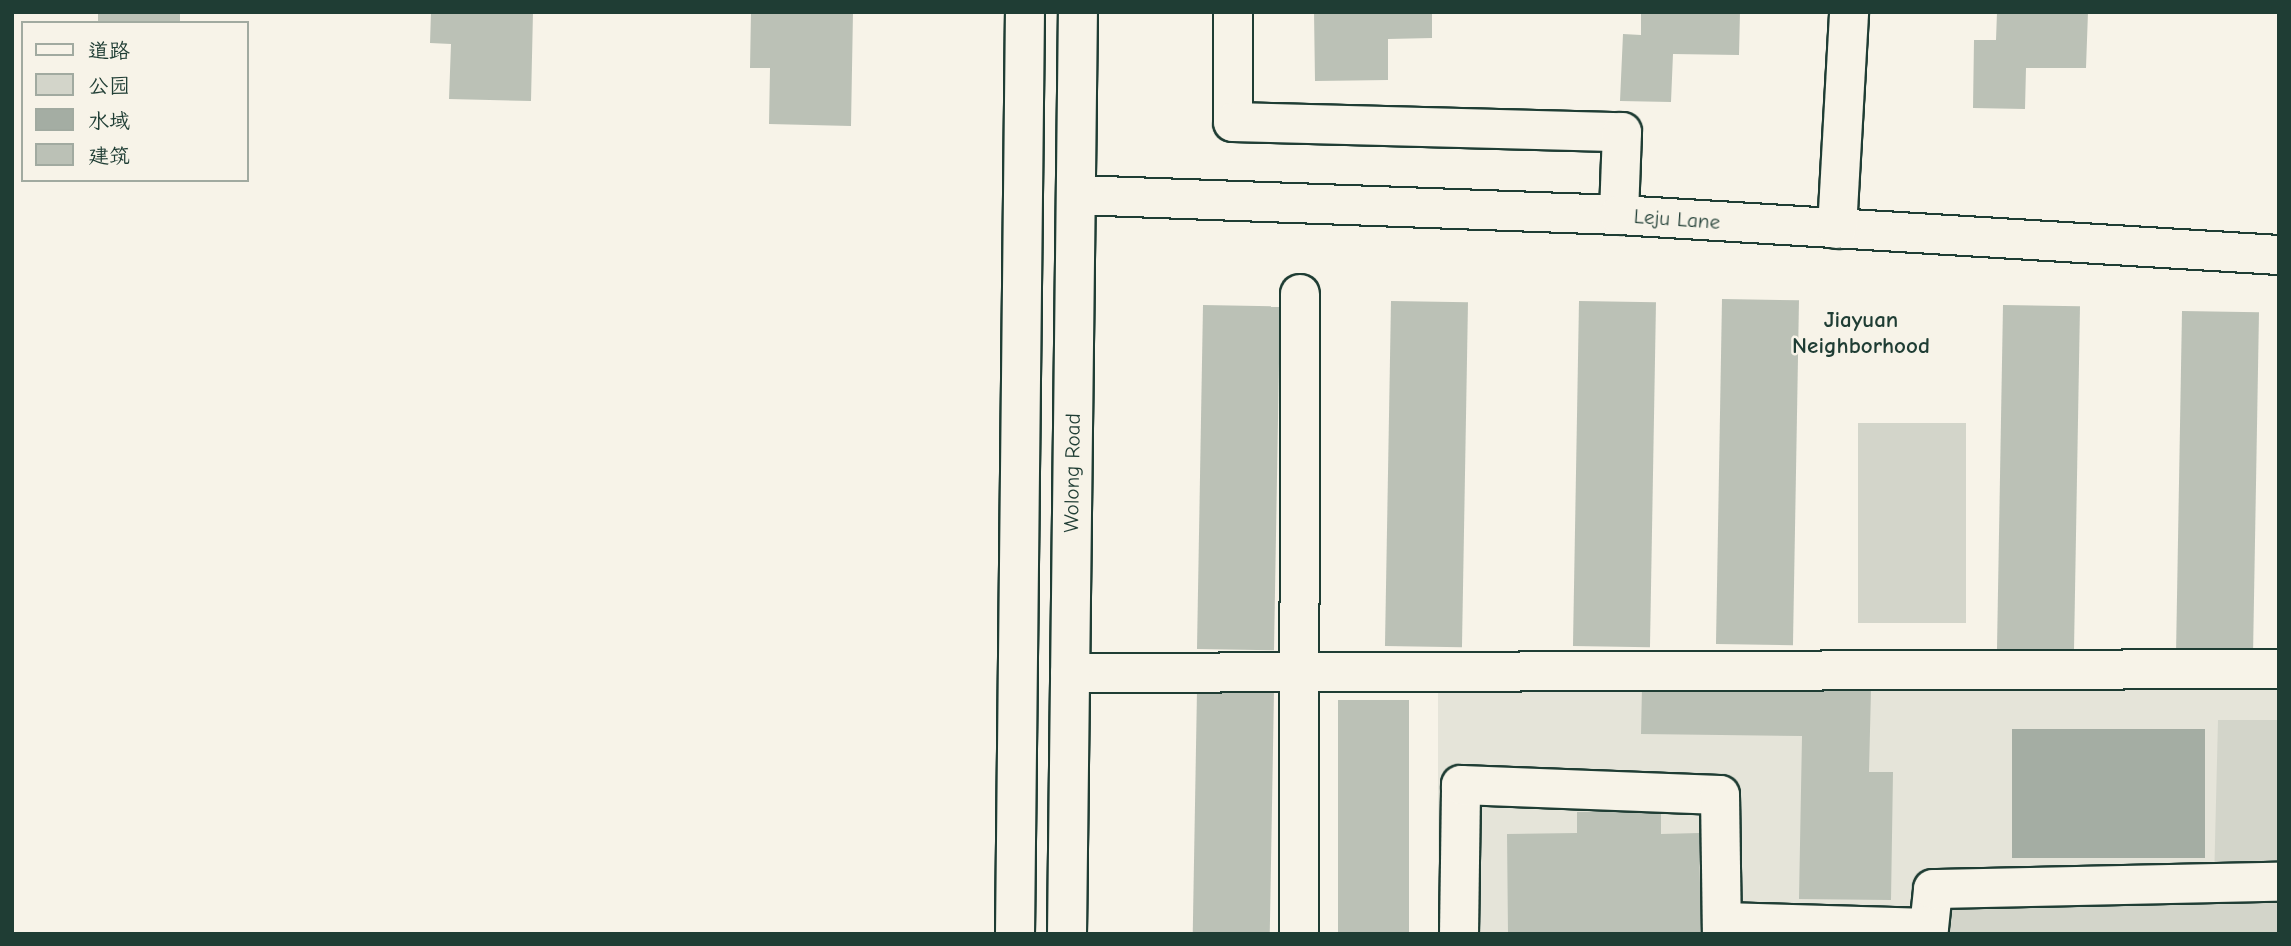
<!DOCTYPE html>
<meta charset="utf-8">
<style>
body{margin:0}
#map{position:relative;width:2291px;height:946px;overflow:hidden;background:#f7f3e8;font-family:"Comic Neue","LXGW WenKai TC",sans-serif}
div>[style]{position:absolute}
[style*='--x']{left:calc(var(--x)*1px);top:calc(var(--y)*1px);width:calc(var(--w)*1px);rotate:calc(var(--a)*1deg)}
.built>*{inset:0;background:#e5e4d9;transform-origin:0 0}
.green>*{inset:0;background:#d3d5ca;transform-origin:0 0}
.water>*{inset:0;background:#a4ada3;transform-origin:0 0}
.building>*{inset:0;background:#bbc1b6;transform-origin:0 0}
.roads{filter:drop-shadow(2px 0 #1f3d34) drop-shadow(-2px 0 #1f3d34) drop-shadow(0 2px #1f3d34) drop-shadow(0 -2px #1f3d34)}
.minor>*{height:38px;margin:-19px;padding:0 19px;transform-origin:19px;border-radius:19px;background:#f7f3e8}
.major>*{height:38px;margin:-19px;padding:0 19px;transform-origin:19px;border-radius:19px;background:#f7f3e8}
span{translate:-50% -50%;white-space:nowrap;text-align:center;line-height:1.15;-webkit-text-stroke:5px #f7f3e8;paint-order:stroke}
.street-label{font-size:21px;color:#1f3d34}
.neighbourhood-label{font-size:23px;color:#1f3d34;font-weight:700}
.frame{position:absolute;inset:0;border:14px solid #1f3d34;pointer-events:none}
.legend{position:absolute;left:21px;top:21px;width:228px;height:161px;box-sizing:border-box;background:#f7f3e8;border:2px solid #a1aaa0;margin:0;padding:9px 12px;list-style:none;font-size:21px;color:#1f3d34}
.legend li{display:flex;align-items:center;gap:14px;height:35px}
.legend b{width:35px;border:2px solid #a1aaa0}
</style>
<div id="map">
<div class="built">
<div style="left:2279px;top:669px;width:265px;height:841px;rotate:90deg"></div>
</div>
<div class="green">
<div style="left:1858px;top:423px;width:108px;height:200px"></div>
<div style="clip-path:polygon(2218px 720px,2279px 720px,2279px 934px,1722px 934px,1929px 928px,1933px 889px,2214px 883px)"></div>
</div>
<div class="water">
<div style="left:2012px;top:729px;width:193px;height:129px"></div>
</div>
<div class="building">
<div style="left:98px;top:12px;width:82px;height:11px"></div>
<div style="clip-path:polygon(431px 12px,533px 12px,531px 101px,449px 99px,451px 44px,430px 43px)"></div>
<div style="clip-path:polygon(751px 12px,853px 12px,851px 126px,769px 124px,770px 68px,750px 68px)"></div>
<div style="clip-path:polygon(1314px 12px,1432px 12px,1432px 38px,1388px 39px,1388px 80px,1315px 81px)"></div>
<div style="clip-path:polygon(1641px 12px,1740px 12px,1739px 55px,1673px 54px,1671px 102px,1620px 101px,1623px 34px,1641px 35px)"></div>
<div style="clip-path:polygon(1997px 12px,2088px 12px,2086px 68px,2026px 68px,2025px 109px,1973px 108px,1974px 40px,1996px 40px)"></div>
<div style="left:1722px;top:299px;width:77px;height:345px;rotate:1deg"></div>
<div style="left:1391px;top:301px;width:77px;height:345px;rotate:1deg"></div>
<div style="left:1579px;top:301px;width:77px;height:345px;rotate:1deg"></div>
<div style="left:1203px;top:305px;width:77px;height:344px;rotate:1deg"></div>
<div style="left:2003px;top:305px;width:77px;height:344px;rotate:1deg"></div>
<div style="left:2182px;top:311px;width:77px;height:345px;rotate:1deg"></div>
<div style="clip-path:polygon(1642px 687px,1871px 690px,1869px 772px,1893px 772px,1891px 900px,1799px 899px,1802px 736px,1641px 734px)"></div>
<div style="left:1197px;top:690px;width:77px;height:244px;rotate:1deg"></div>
<div style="left:1338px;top:700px;width:71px;height:234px"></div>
<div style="clip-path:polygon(1661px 810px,1661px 834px,1699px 833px,1701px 934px,1508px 934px,1507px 834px,1577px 833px,1577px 812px)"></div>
</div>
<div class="roads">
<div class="minor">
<div style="--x:1233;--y:12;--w:110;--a:90"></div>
<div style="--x:1233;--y:122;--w:389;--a:1.5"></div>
<div style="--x:1622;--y:132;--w:83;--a:92.1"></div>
<div style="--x:1076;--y:195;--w:543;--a:2.11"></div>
<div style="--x:1619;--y:215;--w:661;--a:3.47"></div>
<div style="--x:1837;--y:229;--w:217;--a:-86.8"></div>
<div style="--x:1070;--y:673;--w:1209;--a:-0.19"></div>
<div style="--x:1723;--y:922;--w:206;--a:1.7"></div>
<div style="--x:1929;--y:928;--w:39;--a:-84"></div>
<div style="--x:1933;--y:889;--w:346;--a:-1.2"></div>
<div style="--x:1299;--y:934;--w:640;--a:-89.91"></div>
<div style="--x:1459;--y:934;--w:149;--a:-89.2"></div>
<div style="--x:1461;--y:785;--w:259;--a:2.2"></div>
<div style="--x:1720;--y:795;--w:139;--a:89.2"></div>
</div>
<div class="major">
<div style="--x:1015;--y:934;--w:922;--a:-89.38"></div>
<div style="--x:1067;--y:934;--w:922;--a:-89.32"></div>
</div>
</div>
<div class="street-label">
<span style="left:1677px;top:219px;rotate:4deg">Leju Lane</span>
<span style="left:1072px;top:473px;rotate:-89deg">Wolong Road</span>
</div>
<div class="neighbourhood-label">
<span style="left:1861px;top:333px">Jiayuan<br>Neighborhood</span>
</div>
<div class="frame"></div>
<ul class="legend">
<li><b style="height:9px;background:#f7f3e8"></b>道路</li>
<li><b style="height:19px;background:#d3d5ca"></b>公园</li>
<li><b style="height:19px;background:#a4ada3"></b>水域</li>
<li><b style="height:19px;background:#bbc1b6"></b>建筑</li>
</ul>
</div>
